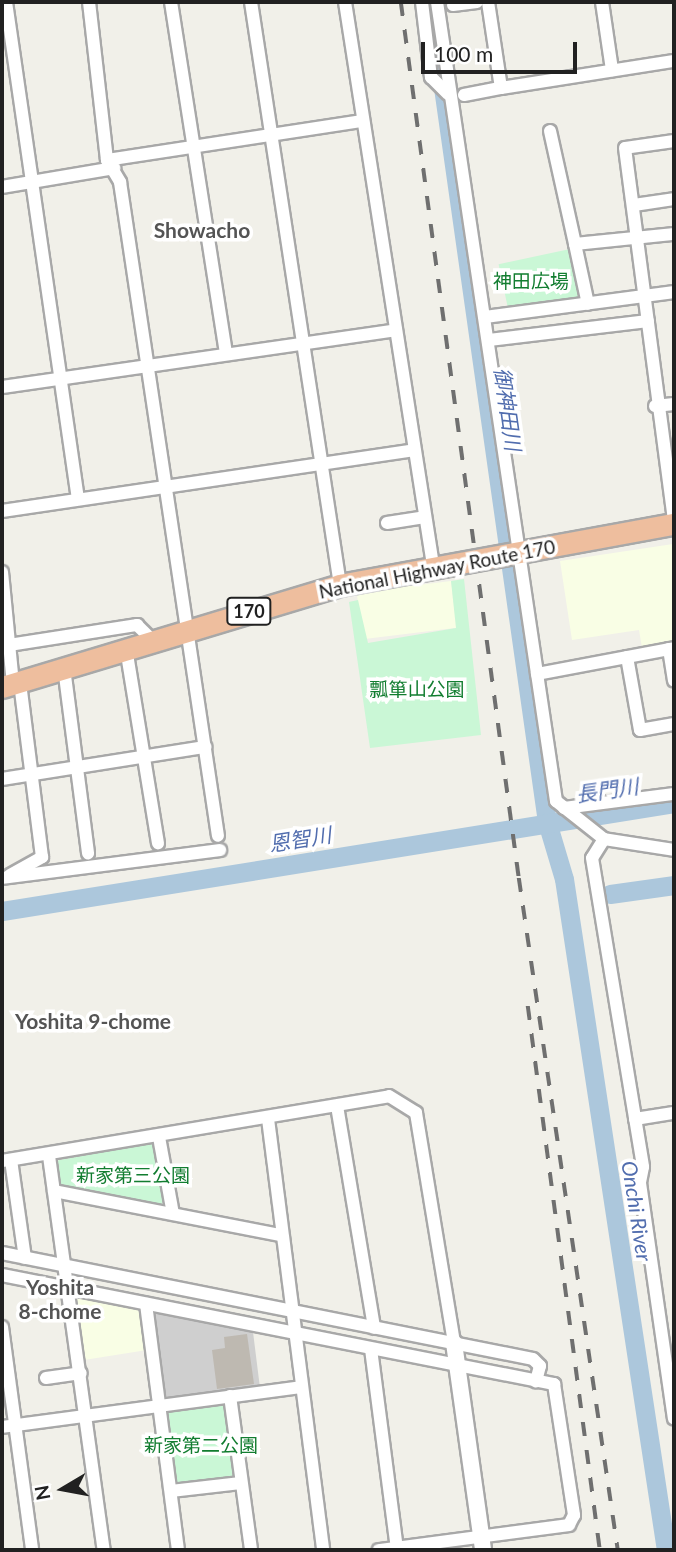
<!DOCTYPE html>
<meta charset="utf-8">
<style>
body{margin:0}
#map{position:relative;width:676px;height:1552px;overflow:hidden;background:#f1f0e9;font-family:Lato,"Noto Sans JP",sans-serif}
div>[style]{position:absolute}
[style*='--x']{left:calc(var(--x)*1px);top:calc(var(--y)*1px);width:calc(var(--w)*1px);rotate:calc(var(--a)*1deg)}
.education>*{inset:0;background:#f9fee5;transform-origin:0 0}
.religious>*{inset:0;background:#cfcfcf}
.park>*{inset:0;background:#caf7d6;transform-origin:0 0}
.river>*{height:19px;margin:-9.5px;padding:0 9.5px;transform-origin:9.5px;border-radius:9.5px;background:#acc7dc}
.building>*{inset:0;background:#beb9b1}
.roads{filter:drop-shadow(2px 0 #a8a8a8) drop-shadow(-2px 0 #a8a8a8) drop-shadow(0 2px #a8a8a8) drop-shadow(0 -2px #a8a8a8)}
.minor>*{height:12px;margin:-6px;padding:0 6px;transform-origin:6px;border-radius:6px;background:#fff}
.tertiary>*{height:16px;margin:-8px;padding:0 8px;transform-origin:8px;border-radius:8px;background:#fff}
.trunk>*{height:21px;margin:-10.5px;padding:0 10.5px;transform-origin:10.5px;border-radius:10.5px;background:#eebe9e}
.rail>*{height:3.5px;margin-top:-1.75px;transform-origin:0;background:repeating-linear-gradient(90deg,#6f6f6f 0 14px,transparent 0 28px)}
span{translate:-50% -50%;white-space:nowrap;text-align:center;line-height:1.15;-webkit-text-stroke:7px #fff;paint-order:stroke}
.shield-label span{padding:2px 5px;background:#fff;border:2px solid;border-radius:5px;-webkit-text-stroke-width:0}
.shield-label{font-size:18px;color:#212121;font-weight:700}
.park-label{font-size:19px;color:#127d30}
.street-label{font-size:19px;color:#212121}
.neighbourhood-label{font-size:21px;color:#545454;font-weight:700}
.water-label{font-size:21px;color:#516dae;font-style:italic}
.frame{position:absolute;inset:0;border:4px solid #212121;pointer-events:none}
.north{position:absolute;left:28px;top:1454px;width:70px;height:70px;-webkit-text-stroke:5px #fff;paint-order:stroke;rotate:260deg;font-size:19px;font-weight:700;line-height:28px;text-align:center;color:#212121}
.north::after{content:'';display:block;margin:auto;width:24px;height:32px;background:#212121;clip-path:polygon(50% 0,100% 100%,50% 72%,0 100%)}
.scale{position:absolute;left:421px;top:42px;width:156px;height:32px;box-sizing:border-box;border:4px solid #212121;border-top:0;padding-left:9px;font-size:21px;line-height:24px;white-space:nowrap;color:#212121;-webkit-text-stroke:5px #fff;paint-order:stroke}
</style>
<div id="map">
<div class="education">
<div style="clip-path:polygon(673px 544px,674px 643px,642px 648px,639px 630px,572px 640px,560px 561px)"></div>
<div style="left:451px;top:581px;width:47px;height:95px;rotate:83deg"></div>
<div style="clip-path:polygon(82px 1296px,138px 1308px,147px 1350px,84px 1360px,76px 1300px)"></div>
</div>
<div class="religious">
<div style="clip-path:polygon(159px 1312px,253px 1332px,260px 1388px,168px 1400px,162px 1395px,152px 1318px)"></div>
</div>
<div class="park">
<div style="left:570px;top:249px;width:54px;height:73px;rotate:78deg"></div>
<div style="clip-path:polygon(464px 579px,481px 735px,370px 748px,349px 602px,358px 600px,368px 643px,456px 628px,451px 581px)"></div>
<div style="clip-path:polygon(152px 1143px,158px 1149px,163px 1209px,64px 1190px,54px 1180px,52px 1167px,59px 1160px)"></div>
<div style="clip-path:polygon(221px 1401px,227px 1407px,237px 1474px,232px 1480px,175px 1485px,164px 1416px,170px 1409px)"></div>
</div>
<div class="river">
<div style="--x:433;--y:17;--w:813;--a:81.94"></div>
<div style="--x:547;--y:822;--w:59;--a:73.4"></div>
<div style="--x:564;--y:879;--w:679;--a:81.36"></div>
<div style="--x:610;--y:894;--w:65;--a:-8"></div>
<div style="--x:2;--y:911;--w:681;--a:-9.13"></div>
</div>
<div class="building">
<div style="clip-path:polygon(247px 1334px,254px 1384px,217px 1389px,212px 1350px,225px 1348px,224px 1337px)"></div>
</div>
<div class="roads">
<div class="minor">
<div style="--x:6;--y:2;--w:502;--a:81.76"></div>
<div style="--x:89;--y:2;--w:159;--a:83.5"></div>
<div style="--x:107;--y:160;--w:26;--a:59"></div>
<div style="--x:120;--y:182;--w:661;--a:81.48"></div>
<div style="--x:171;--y:2;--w:356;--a:81.1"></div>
<div style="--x:251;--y:2;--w:590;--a:81.32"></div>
<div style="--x:345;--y:2;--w:570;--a:81.12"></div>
<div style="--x:422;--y:2;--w:76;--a:83.2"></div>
<div style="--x:431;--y:77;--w:24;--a:45"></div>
<div style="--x:437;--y:2;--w:808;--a:81.53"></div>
<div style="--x:556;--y:801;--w:61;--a:38.4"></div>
<div style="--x:604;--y:839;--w:22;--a:122"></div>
<div style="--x:592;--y:858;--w:313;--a:80.6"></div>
<div style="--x:643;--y:1167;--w:16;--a:101"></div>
<div style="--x:640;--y:1183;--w:238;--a:81.8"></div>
<div style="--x:488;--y:2;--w:87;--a:81.4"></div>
<div style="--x:501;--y:88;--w:175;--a:-8.9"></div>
<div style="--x:602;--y:2;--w:69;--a:81.6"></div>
<div style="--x:453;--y:5;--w:24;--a:-7"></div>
<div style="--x:464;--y:95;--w:38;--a:-11"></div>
<div style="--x:550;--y:131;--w:116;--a:77.5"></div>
<div style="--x:575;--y:244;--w:100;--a:-5.8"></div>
<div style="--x:674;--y:141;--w:49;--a:171.9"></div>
<div style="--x:625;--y:148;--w:377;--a:82.5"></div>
<div style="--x:107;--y:160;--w:259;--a:-8.7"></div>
<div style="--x:2;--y:187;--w:114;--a:-9.6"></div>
<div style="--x:634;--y:205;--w:40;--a:-8.5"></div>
<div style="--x:575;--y:244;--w:61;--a:77.8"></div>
<div style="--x:485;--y:317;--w:191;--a:-7.5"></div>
<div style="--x:489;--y:340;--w:160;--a:-6.8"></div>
<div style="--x:2;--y:387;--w:398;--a:-8.2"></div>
<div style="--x:655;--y:406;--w:19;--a:-6"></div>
<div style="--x:2;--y:511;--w:417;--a:-8.4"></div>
<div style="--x:387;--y:523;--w:38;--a:-9"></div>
<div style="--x:2;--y:572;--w:113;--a:84.4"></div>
<div style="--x:9;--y:645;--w:130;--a:-8.9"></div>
<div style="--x:137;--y:625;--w:21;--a:45"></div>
<div style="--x:126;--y:648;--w:198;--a:80.7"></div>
<div style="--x:669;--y:649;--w:32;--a:81"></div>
<div style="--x:627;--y:657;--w:74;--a:79.9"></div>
<div style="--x:640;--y:730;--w:35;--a:-10"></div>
<div style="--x:64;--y:668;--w:187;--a:82.6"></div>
<div style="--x:537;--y:674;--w:139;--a:-10.7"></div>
<div style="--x:2;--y:779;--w:206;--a:-9"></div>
<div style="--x:564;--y:808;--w:111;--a:-7.3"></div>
<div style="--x:604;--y:839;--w:71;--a:8.9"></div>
<div style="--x:10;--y:875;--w:37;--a:-29"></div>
<div style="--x:42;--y:857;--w:176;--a:-97.2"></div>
<div style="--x:2;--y:878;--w:220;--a:-7.3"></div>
<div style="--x:337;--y:1106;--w:225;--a:80.5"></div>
<div style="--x:268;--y:1119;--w:434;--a:82.7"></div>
<div style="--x:635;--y:1119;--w:39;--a:-9"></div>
<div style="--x:159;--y:1137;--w:78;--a:79.7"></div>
<div style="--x:49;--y:1156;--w:398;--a:82.1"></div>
<div style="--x:11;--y:1160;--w:99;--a:81.9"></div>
<div style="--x:2;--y:1161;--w:392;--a:-9.5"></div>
<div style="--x:389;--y:1096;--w:32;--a:32"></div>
<div style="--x:416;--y:1113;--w:233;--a:80.6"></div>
<div style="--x:54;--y:1191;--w:230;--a:11"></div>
<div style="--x:2;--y:1253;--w:541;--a:11.29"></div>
<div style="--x:533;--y:1359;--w:10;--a:45"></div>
<div style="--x:540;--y:1366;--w:16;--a:105"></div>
<div style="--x:2;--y:1275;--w:563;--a:11.17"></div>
<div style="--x:554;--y:1384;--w:133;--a:81.3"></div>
<div style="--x:574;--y:1515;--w:11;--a:117"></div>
<div style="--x:569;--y:1525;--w:192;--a:172.5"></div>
<div style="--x:146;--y:1304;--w:248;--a:82.6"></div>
<div style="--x:2;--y:1327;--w:225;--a:82.3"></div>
<div style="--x:371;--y:1349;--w:203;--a:82.6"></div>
<div style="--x:46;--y:1378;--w:35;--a:-8"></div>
<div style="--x:230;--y:1396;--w:155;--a:82.2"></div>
<div style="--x:2;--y:1427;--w:301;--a:-7.6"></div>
<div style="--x:171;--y:1491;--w:70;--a:-6.5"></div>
</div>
<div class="tertiary">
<div style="--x:454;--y:1343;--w:209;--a:82"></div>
</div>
<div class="trunk">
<div style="--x:2;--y:687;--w:353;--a:-16.8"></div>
<div style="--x:340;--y:585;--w:340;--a:-10.4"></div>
</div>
</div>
<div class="rail">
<div style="--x:401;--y:2;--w:884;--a:82.33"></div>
<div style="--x:519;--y:878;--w:679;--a:81.62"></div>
<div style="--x:528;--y:1006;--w:549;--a:82.46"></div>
</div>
<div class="shield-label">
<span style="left:249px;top:611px">170</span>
</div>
<div class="park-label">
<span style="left:531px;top:281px">神田広場</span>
<span style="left:417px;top:689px">瓢箪山公園</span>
<span style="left:133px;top:1175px">新家第三公園</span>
<span style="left:201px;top:1445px">新家第二公園</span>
</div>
<div class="street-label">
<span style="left:437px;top:569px;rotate:-11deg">National Highway Route 170</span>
</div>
<div class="neighbourhood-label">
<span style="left:202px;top:230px">Showacho</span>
<span style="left:93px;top:1021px">Yoshita 9-chome</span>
<span style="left:60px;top:1299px">Yoshita<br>8-chome</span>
</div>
<div class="water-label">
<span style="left:508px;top:409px;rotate:82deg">御神田川</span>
<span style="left:607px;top:790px;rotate:-8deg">長門川</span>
<span style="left:300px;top:839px;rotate:-9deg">恩智川</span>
<span style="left:637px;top:1211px;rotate:81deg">Onchi River</span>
</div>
<div class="frame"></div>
<div class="north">N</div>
<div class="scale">100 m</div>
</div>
